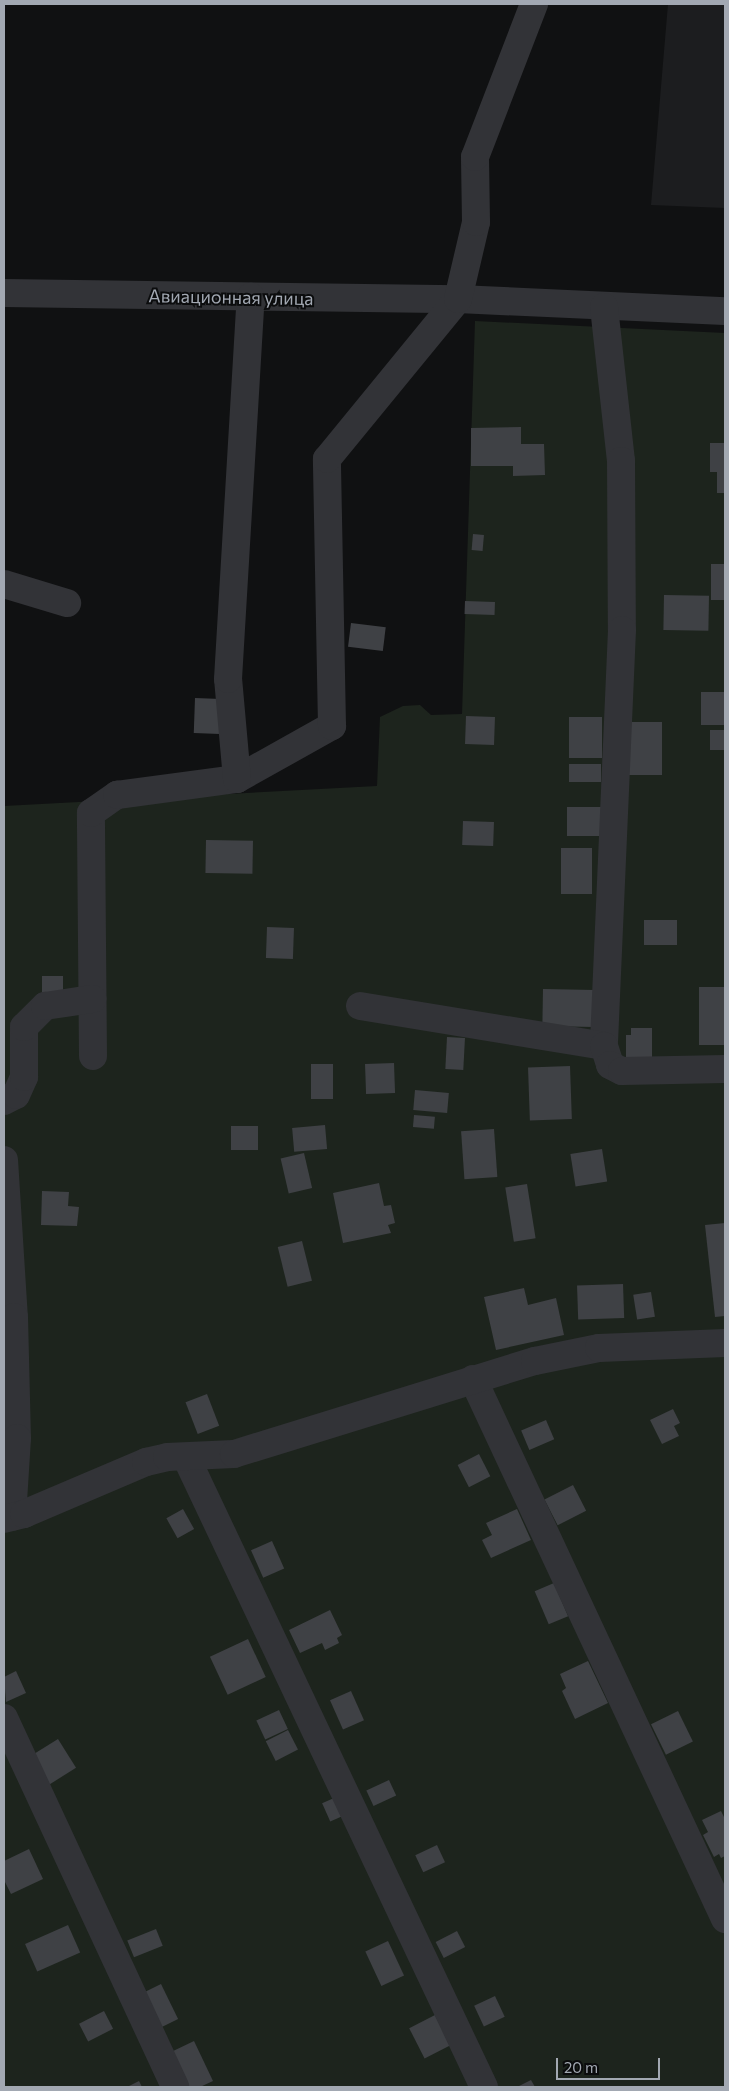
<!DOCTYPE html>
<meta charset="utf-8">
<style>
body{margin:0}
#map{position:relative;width:729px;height:2091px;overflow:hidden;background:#101112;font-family:Commissioner,sans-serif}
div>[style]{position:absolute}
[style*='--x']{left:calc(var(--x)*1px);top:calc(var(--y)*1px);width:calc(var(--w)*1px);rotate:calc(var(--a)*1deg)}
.built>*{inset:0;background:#1c1d1f}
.green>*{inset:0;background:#1d241d}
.building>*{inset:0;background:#3f4145;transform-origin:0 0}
.minor>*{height:28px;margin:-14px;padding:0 14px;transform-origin:14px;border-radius:14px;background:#323337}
span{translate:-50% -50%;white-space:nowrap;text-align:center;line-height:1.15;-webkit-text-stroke:4px #0b0c0d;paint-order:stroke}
.street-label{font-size:18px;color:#a2a8b2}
.frame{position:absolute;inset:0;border:5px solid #a2a8b2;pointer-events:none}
.scale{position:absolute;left:556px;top:2058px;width:104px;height:22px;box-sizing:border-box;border:2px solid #a2a8b2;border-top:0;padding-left:6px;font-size:15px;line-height:18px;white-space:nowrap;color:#a2a8b2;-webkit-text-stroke:4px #0b0c0d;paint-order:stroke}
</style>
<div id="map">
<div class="built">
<div style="clip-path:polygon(668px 4px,725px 4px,725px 208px,651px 205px)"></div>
</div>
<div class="green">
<div style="clip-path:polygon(475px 321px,725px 333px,725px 2087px,4px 2087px,4px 806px,377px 786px,380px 717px,403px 706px,420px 705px,431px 715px,462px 714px)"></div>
</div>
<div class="building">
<div style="clip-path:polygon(521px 427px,521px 444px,544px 444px,545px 475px,513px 476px,513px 466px,471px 466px,471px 428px)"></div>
<div style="clip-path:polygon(710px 443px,725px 443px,725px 493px,717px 493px,717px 472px,710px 472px)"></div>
<div style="left:473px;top:534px;width:11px;height:16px;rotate:5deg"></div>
<div style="left:725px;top:564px;width:36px;height:14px;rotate:90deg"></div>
<div style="left:664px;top:595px;width:45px;height:35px;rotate:1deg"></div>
<div style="left:465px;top:601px;width:30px;height:13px;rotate:2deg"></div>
<div style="left:351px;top:623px;width:35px;height:24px;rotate:7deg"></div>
<div style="left:701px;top:692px;width:24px;height:33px"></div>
<div style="left:195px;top:698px;width:26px;height:35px;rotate:2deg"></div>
<div style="left:466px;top:716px;width:29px;height:28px;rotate:2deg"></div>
<div style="left:569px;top:717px;width:33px;height:41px"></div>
<div style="left:629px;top:722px;width:33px;height:53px"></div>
<div style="left:710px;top:730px;width:15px;height:20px"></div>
<div style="left:569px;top:764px;width:32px;height:18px"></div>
<div style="left:567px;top:807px;width:37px;height:29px"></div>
<div style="left:463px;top:821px;width:31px;height:24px;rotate:2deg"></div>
<div style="left:206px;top:840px;width:47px;height:33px;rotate:1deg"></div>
<div style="left:592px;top:848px;width:46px;height:31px;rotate:90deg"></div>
<div style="left:644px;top:920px;width:33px;height:25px"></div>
<div style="left:267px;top:927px;width:27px;height:31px;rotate:2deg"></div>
<div style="left:63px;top:976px;width:18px;height:21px;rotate:90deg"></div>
<div style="left:699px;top:987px;width:26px;height:58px"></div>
<div style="left:543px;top:989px;width:52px;height:37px;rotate:1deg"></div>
<div style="clip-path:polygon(631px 1028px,652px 1028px,652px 1058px,626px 1058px,626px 1035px,631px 1035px)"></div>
<div style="left:447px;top:1037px;width:18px;height:32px;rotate:3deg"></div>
<div style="left:394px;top:1063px;width:30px;height:29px;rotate:88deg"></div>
<div style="left:311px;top:1064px;width:22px;height:35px"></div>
<div style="left:570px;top:1066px;width:53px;height:42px;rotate:88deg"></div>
<div style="left:415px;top:1090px;width:34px;height:20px;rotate:5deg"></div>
<div style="left:414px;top:1115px;width:21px;height:12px;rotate:5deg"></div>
<div style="left:325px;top:1125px;width:24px;height:33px;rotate:85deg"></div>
<div style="left:231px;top:1126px;width:27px;height:24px"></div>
<div style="left:494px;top:1129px;width:48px;height:33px;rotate:86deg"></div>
<div style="left:602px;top:1149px;width:33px;height:32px;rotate:81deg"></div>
<div style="left:304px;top:1153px;width:36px;height:24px;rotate:77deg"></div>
<div style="clip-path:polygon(379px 1183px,384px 1206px,391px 1205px,395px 1223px,388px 1225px,391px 1233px,343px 1243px,333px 1193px)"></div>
<div style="left:527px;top:1184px;width:55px;height:22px;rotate:81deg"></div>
<div style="clip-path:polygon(42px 1191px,69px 1192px,68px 1206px,79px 1207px,77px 1226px,41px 1225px)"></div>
<div style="clip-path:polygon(725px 1223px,725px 1316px,715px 1317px,705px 1225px)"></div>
<div style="left:302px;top:1241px;width:41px;height:25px;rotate:76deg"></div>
<div style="left:623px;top:1284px;width:34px;height:46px;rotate:88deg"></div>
<div style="clip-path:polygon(524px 1288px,528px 1305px,556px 1298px,564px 1335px,496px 1350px,484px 1297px)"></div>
<div style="left:651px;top:1292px;width:25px;height:18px;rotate:81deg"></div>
<div style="left:207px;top:1394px;width:34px;height:23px;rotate:69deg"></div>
<div style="clip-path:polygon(673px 1409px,680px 1423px,674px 1426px,679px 1436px,662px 1444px,650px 1420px)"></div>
<div style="left:546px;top:1420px;width:21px;height:27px;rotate:67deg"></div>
<div style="left:479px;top:1454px;width:25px;height:24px;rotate:63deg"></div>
<div style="left:573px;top:1485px;width:29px;height:32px;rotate:63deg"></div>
<div style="left:183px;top:1509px;width:23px;height:19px;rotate:61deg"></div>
<div style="clip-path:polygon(517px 1509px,531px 1540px,491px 1558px,482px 1540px,492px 1535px,486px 1523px)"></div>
<div style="left:272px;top:1541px;width:30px;height:23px;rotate:66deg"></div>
<div style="left:554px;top:1583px;width:36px;height:21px;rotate:67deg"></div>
<div style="clip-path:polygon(330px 1610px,342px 1635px,337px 1638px,339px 1643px,325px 1650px,322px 1643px,300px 1653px,289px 1630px)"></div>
<div style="left:248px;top:1639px;width:42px;height:42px;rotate:65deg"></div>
<div style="clip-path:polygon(588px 1661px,608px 1703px,575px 1719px,562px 1691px,566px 1688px,560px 1674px)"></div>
<div style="clip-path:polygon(16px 1671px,26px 1693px,6px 1702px,4px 1677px)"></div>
<div style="left:351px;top:1691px;width:32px;height:23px;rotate:66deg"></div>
<div style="left:279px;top:1710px;width:21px;height:25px;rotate:65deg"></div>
<div style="left:678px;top:1711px;width:34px;height:30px;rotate:64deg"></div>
<div style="left:288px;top:1730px;width:22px;height:25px;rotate:63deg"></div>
<div style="left:58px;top:1739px;width:34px;height:36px;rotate:58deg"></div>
<div style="left:389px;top:1780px;width:17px;height:25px;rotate:65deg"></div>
<div style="left:334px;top:1798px;width:20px;height:13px;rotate:66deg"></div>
<div style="clip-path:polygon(721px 1811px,725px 1819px,725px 1856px,721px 1858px,719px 1854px,714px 1857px,703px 1835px,708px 1832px,702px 1820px)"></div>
<div style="left:437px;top:1845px;width:19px;height:24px;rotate:65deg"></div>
<div style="clip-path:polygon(29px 1849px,43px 1879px,11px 1894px,4px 1880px,4px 1861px)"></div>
<div style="left:68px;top:1925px;width:30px;height:47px;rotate:66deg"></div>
<div style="left:156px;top:1929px;width:18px;height:31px;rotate:68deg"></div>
<div style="left:457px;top:1931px;width:18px;height:24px;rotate:63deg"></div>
<div style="left:388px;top:1941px;width:38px;height:25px;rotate:65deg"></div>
<div style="left:161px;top:1984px;width:39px;height:22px;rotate:64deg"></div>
<div style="left:495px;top:1996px;width:23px;height:23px;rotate:65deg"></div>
<div style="left:104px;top:2011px;width:20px;height:28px;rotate:63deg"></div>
<div style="left:435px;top:2015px;width:34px;height:29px;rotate:63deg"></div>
<div style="clip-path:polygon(194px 2041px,213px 2081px,200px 2087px,186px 2087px,169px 2053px)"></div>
<div style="clip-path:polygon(531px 2080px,535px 2087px,517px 2087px)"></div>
<div style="clip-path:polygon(139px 2081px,142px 2087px,127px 2087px)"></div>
</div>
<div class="minor">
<div style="--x:4;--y:293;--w:454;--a:0.8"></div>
<div style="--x:458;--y:299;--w:267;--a:2.6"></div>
<div style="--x:604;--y:307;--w:155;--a:83.7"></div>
<div style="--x:621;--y:461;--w:169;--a:89.7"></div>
<div style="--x:622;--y:630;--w:416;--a:92.5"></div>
<div style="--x:4;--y:584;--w:66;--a:16.8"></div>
<div style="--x:237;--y:779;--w:109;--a:-29.2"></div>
<div style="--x:332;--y:726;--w:267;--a:-91.1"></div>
<div style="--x:327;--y:459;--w:207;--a:-50.7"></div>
<div style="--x:458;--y:299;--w:79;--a:-76.8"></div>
<div style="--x:476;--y:222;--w:65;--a:-90.9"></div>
<div style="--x:475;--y:157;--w:164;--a:-68.9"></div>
<div style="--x:360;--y:1006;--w:247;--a:9.3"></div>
<div style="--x:604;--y:1046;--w:20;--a:72"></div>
<div style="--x:610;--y:1065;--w:13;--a:27"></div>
<div style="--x:622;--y:1071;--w:103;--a:-1.1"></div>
<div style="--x:93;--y:1056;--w:243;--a:-90.5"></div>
<div style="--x:91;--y:813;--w:32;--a:-35"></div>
<div style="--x:117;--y:795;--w:121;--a:-7.6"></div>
<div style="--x:237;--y:779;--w:100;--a:-95.1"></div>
<div style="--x:228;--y:679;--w:383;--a:-86.6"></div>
<div style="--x:4;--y:1101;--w:13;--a:-27"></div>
<div style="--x:16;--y:1095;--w:20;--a:-66"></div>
<div style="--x:24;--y:1077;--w:50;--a:-90"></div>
<div style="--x:24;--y:1027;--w:30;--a:-45"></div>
<div style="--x:45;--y:1006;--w:48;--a:-8.5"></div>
<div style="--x:4;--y:1160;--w:157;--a:86.4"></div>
<div style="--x:14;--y:1317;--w:121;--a:88.6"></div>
<div style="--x:17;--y:1438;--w:79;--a:93.6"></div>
<div style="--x:473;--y:1379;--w:596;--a:64.98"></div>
<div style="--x:186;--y:1457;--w:697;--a:64.69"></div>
<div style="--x:4;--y:1519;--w:21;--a:-14"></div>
<div style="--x:24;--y:1514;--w:133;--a:-23.1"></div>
<div style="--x:146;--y:1462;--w:22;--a:-13"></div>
<div style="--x:167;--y:1457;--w:67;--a:-2.6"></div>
<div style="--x:234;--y:1454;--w:315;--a:-17.2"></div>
<div style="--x:535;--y:1361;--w:65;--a:-11.5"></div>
<div style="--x:599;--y:1348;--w:126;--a:-2.3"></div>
<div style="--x:4;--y:1718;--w:407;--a:65.1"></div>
</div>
<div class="street-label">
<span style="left:231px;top:297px;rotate:1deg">Авиационная улица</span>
</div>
<div class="frame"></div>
<div class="scale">20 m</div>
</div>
